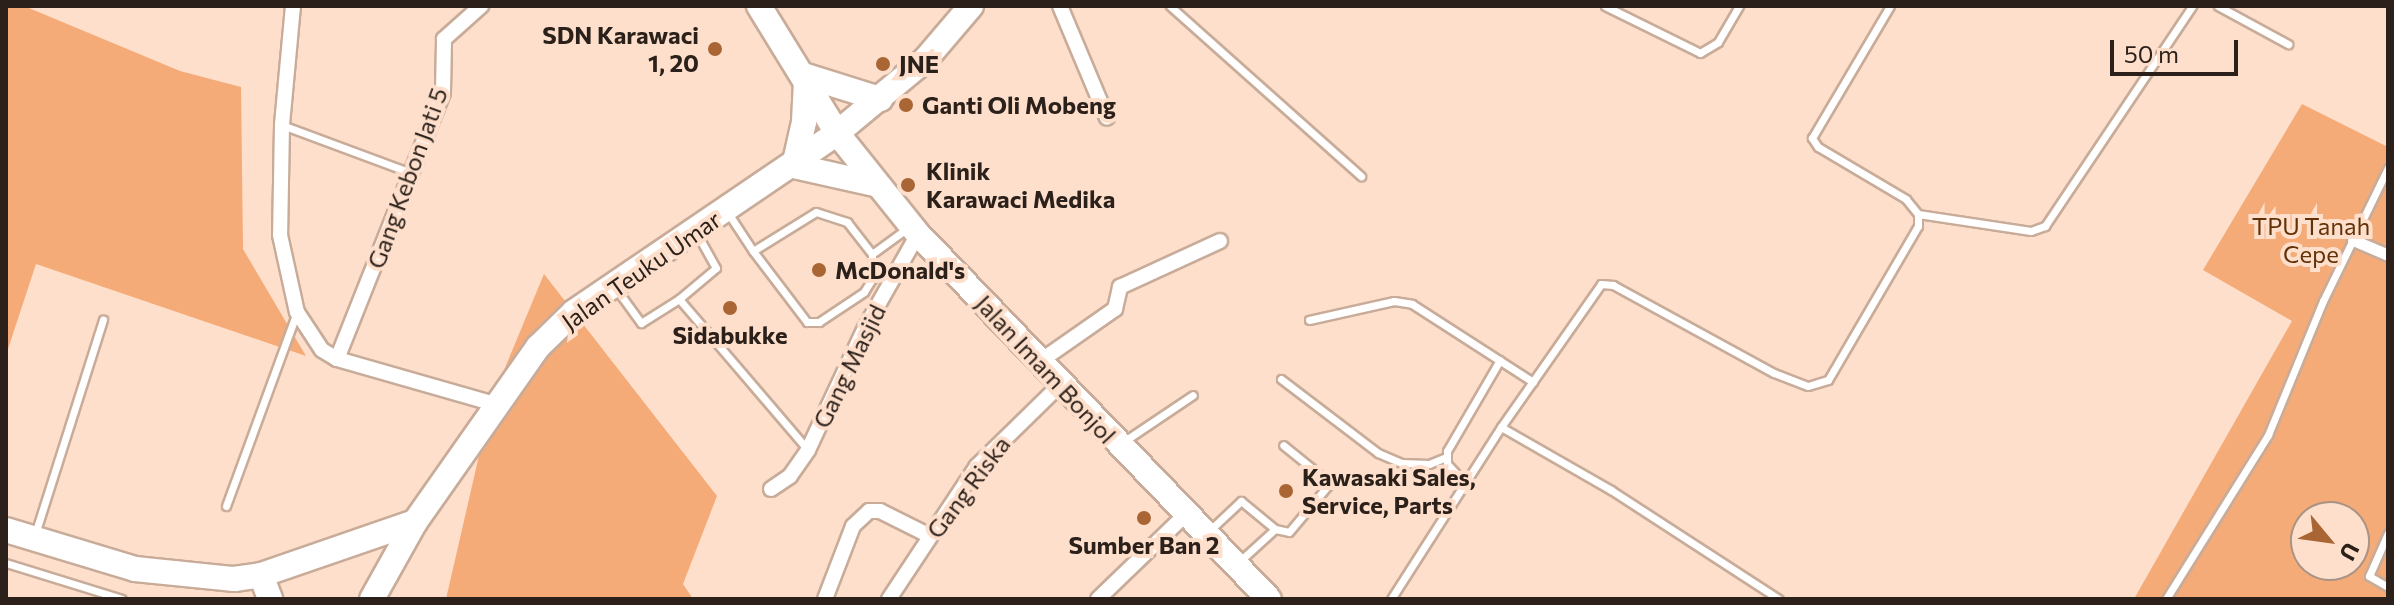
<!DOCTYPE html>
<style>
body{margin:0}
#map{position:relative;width:2394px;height:605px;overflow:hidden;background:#fddfcc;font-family:Commissioner,sans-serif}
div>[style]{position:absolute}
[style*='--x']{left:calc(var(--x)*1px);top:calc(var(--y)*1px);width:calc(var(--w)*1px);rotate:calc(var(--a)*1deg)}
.green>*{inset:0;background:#f5ab77}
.roads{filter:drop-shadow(2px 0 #c8ac99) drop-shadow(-2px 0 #c8ac99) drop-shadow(0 2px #c8ac99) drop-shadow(0 -2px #c8ac99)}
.service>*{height:7px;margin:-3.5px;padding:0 3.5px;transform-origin:3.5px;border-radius:3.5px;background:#fff}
.pedestrian>*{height:11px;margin:-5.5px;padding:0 5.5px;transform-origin:5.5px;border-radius:5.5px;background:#fff}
.minor>*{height:14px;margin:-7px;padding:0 7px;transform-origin:7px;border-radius:7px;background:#fff}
.primary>*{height:24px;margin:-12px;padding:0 12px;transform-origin:12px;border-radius:12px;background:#fff}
.dots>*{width:22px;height:22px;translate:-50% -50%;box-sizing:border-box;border:4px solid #fddfcc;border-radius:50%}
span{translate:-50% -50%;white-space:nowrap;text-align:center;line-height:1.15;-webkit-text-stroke:8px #fddfcc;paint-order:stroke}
.poi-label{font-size:24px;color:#2c211a;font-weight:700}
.right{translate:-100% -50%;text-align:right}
.left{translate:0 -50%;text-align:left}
.street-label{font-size:24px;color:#2c211a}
.park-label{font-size:24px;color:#633207}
.frame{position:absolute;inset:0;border:8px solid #2c211a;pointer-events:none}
.north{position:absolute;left:2290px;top:501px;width:80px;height:80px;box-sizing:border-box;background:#fddfcc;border:2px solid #a99385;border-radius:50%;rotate:119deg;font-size:22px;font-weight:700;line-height:32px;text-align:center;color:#2c211a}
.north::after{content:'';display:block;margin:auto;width:28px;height:36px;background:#a96634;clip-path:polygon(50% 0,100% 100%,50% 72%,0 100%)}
.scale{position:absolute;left:2110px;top:40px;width:128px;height:36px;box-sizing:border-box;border:4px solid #2c211a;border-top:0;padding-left:10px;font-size:24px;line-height:28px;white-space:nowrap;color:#2c211a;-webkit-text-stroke:6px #fddfcc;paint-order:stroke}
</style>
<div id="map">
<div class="green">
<div style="clip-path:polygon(6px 6px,24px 6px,180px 71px,241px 87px,243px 249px,306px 356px,36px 264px,6px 355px)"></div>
<div style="clip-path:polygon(evenodd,2302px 104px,2388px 147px,2388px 599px,2134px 599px,2292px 321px,2203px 270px,2302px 104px,2306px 517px,2354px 517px,2354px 565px,2306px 565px,2306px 517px)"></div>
<div style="clip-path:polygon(544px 274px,717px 496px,683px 584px,693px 599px,446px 599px,492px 399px)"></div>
</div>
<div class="roads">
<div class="service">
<div style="--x:1170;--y:6;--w:256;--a:41.7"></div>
<div style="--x:1605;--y:6;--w:106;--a:26.3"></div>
<div style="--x:1700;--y:53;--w:21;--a:-31"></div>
<div style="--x:1718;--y:42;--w:42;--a:-59.7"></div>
<div style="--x:2218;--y:6;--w:80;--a:28.5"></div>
<div style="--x:282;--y:125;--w:138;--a:20.4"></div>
<div style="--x:816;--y:212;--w:33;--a:18"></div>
<div style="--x:847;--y:222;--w:41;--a:52"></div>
<div style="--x:872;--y:254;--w:25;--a:90"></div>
<div style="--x:872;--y:279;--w:15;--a:122"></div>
<div style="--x:864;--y:292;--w:54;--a:146.3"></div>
<div style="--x:819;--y:322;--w:12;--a:180"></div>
<div style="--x:807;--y:322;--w:89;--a:-127.3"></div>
<div style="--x:753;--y:251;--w:74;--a:-31.8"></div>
<div style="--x:728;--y:213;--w:45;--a:56.7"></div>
<div style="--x:1918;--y:214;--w:114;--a:8.6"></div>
<div style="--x:2031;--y:231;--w:15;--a:-20"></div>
<div style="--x:2045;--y:226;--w:265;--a:-56.2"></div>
<div style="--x:872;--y:254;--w:46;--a:-36.1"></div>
<div style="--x:617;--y:290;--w:41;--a:54"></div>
<div style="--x:641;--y:323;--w:45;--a:-32.3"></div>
<div style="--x:679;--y:299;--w:199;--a:49.5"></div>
<div style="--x:679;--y:299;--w:48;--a:-40"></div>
<div style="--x:716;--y:268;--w:41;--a:-119.1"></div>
<div style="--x:1309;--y:320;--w:87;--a:-12.6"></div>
<div style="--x:1394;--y:301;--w:18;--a:9"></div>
<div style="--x:1412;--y:304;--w:144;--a:32.8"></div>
<div style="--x:1281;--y:379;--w:122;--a:37.3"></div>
<div style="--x:1378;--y:453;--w:26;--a:23"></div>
<div style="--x:1402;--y:463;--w:27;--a:2"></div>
<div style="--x:1429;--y:464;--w:18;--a:-22"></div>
<div style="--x:1501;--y:427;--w:174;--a:-55"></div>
<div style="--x:1601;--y:284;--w:12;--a:5"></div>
<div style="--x:1613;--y:285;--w:183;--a:28.7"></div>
<div style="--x:1774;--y:373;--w:36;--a:21"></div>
<div style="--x:1808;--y:386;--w:21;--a:-17"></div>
<div style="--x:1828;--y:380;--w:178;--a:-59.7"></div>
<div style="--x:1918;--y:226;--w:12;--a:-90"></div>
<div style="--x:1918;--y:214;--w:19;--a:-129"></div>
<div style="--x:1906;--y:199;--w:102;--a:-149.4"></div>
<div style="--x:1818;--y:147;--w:11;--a:-124"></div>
<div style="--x:1812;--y:138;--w:153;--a:-59.4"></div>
<div style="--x:1123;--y:442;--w:84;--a:-33.9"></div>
<div style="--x:1463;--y:481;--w:23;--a:-133"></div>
<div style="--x:1447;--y:464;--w:13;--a:-90"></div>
<div style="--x:1447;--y:451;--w:105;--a:-59.8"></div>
<div style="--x:226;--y:506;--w:207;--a:-69.9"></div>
<div style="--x:1275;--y:529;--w:14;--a:12"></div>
<div style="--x:1289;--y:532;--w:64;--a:-50.1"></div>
<div style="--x:1330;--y:483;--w:60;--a:-141"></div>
<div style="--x:1209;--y:531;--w:44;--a:-43.2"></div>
<div style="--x:1241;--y:501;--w:44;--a:39.5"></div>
<div style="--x:1275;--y:529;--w:47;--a:137.6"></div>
<div style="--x:2388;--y:533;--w:47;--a:113.8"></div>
<div style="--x:2369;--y:576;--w:22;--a:30"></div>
<div style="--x:35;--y:534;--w:225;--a:-72.4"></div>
<div style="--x:6;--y:563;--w:121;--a:17.2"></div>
<div style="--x:1391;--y:599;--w:204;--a:-57.4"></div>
<div style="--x:1501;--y:427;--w:127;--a:29.8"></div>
<div style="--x:1611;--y:490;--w:200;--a:33"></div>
<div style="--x:2166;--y:599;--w:193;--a:-58.1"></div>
<div style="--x:2268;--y:435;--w:145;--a:-67.7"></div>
<div style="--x:2323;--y:301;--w:148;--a:-64"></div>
</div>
<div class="pedestrian">
<div style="--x:2353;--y:240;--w:38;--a:23"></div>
</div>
<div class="minor">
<div style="--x:293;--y:6;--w:120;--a:95.3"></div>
<div style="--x:282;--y:125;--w:110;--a:91"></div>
<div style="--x:280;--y:235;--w:79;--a:77.6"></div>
<div style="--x:297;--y:312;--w:45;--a:56.7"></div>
<div style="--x:322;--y:350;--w:17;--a:31"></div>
<div style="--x:337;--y:359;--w:167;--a:15.9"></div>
<div style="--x:1060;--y:6;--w:121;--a:67.2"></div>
<div style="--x:337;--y:359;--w:287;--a:-68.3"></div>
<div style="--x:443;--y:92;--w:53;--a:-88.9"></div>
<div style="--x:444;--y:39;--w:50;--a:-41.7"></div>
<div style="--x:1039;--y:362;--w:93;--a:-34.9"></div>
<div style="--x:1115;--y:309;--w:23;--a:-77"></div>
<div style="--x:1120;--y:287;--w:110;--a:-24.7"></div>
<div style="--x:771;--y:489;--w:23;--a:-34"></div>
<div style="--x:790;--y:476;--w:32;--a:-55"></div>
<div style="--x:808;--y:450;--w:135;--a:-65"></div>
<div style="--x:865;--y:328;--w:108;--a:-60.6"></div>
<div style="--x:825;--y:599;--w:78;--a:-69"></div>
<div style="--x:853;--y:526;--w:22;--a:-43"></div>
<div style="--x:869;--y:511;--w:11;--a:0"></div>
<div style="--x:880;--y:511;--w:56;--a:26.6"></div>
<div style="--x:889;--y:599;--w:159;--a:-56.5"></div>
<div style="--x:977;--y:466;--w:116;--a:-44.3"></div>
<div style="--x:1098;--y:599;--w:121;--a:-44"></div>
</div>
<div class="primary">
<div style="--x:759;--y:6;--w:149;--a:58.4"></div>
<div style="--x:837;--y:133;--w:129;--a:51.3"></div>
<div style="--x:918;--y:234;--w:506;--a:46.12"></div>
<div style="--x:803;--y:75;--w:81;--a:17.3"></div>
<div style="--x:806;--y:81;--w:41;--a:92.8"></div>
<div style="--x:804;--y:122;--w:45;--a:102.8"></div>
<div style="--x:794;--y:166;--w:86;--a:12.7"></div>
<div style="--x:6;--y:530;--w:135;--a:16.8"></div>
<div style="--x:135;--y:569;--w:100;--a:5.8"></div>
<div style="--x:234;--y:579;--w:27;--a:-8"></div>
<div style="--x:261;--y:575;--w:163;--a:-19"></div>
<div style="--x:261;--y:575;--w:26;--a:69"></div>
<div style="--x:372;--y:599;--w:88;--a:-60.8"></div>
<div style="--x:415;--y:522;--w:214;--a:-54.9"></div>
<div style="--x:538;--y:347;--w:50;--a:-44.2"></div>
<div style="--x:574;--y:312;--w:318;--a:-34.2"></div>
<div style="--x:837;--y:133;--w:114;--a:-39.7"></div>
<div style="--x:925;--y:60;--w:71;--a:-49.6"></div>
</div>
</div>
<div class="dots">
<div style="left:715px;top:49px;background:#a96634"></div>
<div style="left:883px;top:64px;background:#a96634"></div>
<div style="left:906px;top:105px;background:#a96634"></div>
<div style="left:908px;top:185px;background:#a96634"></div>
<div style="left:819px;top:270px;background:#a96634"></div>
<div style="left:730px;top:308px;background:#a96634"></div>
<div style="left:1286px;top:491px;background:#a96634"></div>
<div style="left:1144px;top:518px;background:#a96634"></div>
</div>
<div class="poi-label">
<span class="right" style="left:699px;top:49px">SDN Karawaci<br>1, 20</span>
<span class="left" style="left:899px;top:64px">JNE</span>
<span class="left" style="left:922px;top:105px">Ganti Oli Mobeng</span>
<span class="left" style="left:926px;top:185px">Klinik<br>Karawaci Medika</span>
<span class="left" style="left:835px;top:270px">McDonald's</span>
<span style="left:730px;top:335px">Sidabukke</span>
<span class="left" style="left:1302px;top:491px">Kawasaki Sales,<br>Service, Parts</span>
<span style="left:1144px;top:545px">Sumber Ban 2</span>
</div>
<div class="street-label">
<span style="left:407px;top:178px;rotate:-70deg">Gang Kebon Jati 5</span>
<span style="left:641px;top:270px;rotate:-35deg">Jalan Teuku Umar</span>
<span style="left:849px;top:366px;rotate:-64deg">Gang Masjid</span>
<span style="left:1046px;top:369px;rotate:47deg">Jalan Imam Bonjol</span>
<span style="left:968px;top:487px;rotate:-53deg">Gang Riska</span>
</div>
<div class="park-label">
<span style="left:2311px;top:240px">TPU Tanah<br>Cepe</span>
</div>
<div class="frame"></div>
<div class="north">U</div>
<div class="scale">50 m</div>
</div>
